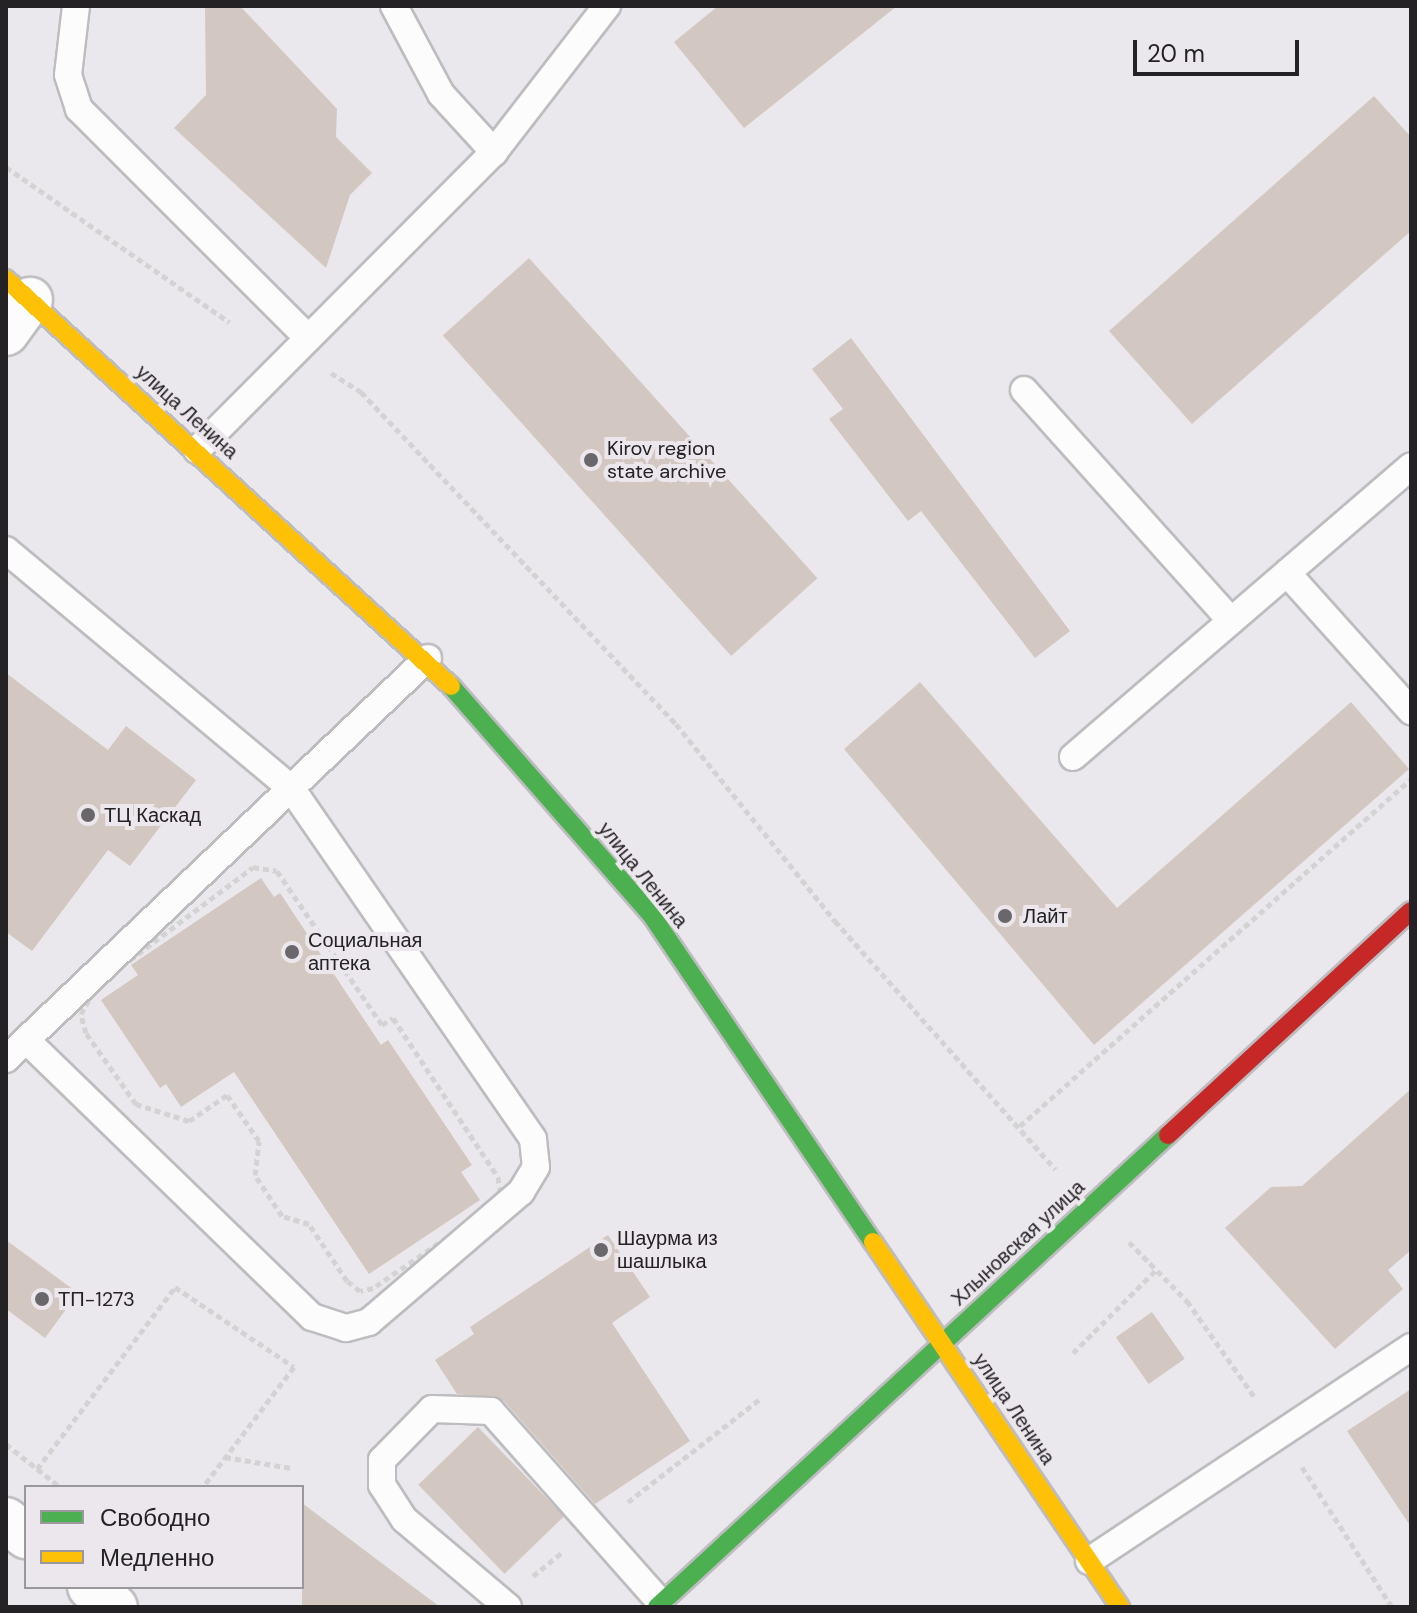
<!DOCTYPE html>
<meta charset="utf-8">
<style>
body{margin:0}
#map{position:relative;width:1417px;height:1613px;overflow:hidden;background:#eae8ec;font-family:"DM Sans",sans-serif}
div>[style]{position:absolute}
[style*='--x']{left:calc(var(--x)*1px);top:calc(var(--y)*1px);width:calc(var(--w)*1px);rotate:calc(var(--a)*1deg)}
.building>*{inset:0;background:#d3c8c1;transform-origin:0 0}
.path>*{height:5px;margin-top:-2.5px;transform-origin:0;background:repeating-linear-gradient(90deg,#d3d3d3 0 6px,transparent 0 10px)}
.roads{filter:drop-shadow(2px 0 #bdbcbf) drop-shadow(-2px 0 #bdbcbf) drop-shadow(0 2px #bdbcbf) drop-shadow(0 -2px #bdbcbf)}
.lane>*{height:26px;margin:-13px;padding:0 13px;transform-origin:13px;border-radius:13px;background:#fcfcfc}
.street>*{height:44px;margin:-22px;padding:0 22px;transform-origin:22px;border-radius:22px;background:#fcfcfc}
.fast>*{height:18px;margin:-9px;padding:0 9px;transform-origin:9px;border-radius:9px;background:#4caf50}
.slow>*{height:18px;margin:-9px;padding:0 9px;transform-origin:9px;border-radius:9px;background:#ffc107}
.jam>*{height:18px;margin:-9px;padding:0 9px;transform-origin:9px;border-radius:9px;background:#c62828}
.dots>*{width:22px;height:22px;translate:-50% -50%;box-sizing:border-box;border:4px solid #ebe7ed;border-radius:50%}
span{translate:-50% -50%;white-space:nowrap;text-align:center;line-height:1.15;-webkit-text-stroke:8px #ebe7ed;paint-order:stroke}
.street-label{font-size:20px;color:#242224}
.poi-label{font-size:20px;color:#242224}
.left{translate:0 -50%;text-align:left}
.frame{position:absolute;inset:0;border:8px solid #242224;pointer-events:none}
.legend{position:absolute;left:24px;top:1485px;width:280px;height:104px;box-sizing:border-box;background:#ebe7ed;border:2px solid #9b989d;margin:0;padding:10px 14px;list-style:none;font-size:24px;color:#242224}
.legend li{display:flex;align-items:center;gap:16px;height:40px}
.legend b{width:40px;border:2px solid #9b989d}
.scale{position:absolute;left:1133px;top:40px;width:166px;height:36px;box-sizing:border-box;border:4px solid #242224;border-top:0;padding-left:10px;font-size:24px;line-height:28px;white-space:nowrap;color:#242224;-webkit-text-stroke:6px #ebe7ed;paint-order:stroke}
</style>
<div id="map">
<div class="building">
<div style="clip-path:polygon(205px 6px,240px 6px,337px 109px,336px 137px,372px 173px,350px 195px,326px 268px,174px 128px,206px 95px)"></div>
<div style="clip-path:polygon(718px 6px,897px 6px,744px 128px,674px 42px)"></div>
<div style="clip-path:polygon(1374px 96px,1411px 137px,1411px 231px,1192px 424px,1109px 331px)"></div>
<div style="left:529px;top:258px;width:431px;height:116px;rotate:48deg"></div>
<div style="clip-path:polygon(851px 338px,1070px 631px,1035px 658px,921px 511px,908px 521px,829px 419px,843px 409px,812px 369px)"></div>
<div style="clip-path:polygon(6px 673px,108px 750px,126px 726px,196px 780px,130px 866px,108px 850px,32px 951px,6px 932px)"></div>
<div style="clip-path:polygon(920px 682px,1117px 908px,1351px 702px,1409px 769px,1094px 1045px,844px 749px)"></div>
<div style="clip-path:polygon(261px 878px,274px 897px,280px 893px,381px 1045px,388px 1040px,472px 1165px,461px 1172px,480px 1200px,369px 1274px,234px 1072px,181px 1107px,166px 1084px,160px 1088px,101px 1000px,138px 975px,131px 965px)"></div>
<div style="clip-path:polygon(1411px 1089px,1411px 1250px,1388px 1270px,1403px 1289px,1335px 1349px,1225px 1228px,1271px 1187px,1302px 1186px)"></div>
<div style="clip-path:polygon(608px 1235px,650px 1297px,612px 1323px,690px 1441px,595px 1504px,503px 1400px,457px 1394px,435px 1360px,474px 1334px,470px 1327px)"></div>
<div style="clip-path:polygon(6px 1240px,78px 1293px,45px 1338px,6px 1309px)"></div>
<div style="left:1152px;top:1312px;width:57px;height:44px;rotate:55deg"></div>
<div style="clip-path:polygon(1411px 1389px,1411px 1527px,1347px 1431px)"></div>
<div style="left:478px;top:1427px;width:124px;height:83px;rotate:46deg"></div>
<div style="clip-path:polygon(302px 1503px,440px 1607px,302px 1607px)"></div>
</div>
<div class="path">
<div style="--x:6;--y:167;--w:272;--a:34.8"></div>
<div style="--x:331;--y:373;--w:36;--a:32"></div>
<div style="--x:361;--y:392;--w:458;--a:46.5"></div>
<div style="--x:676;--y:724;--w:253;--a:51.1"></div>
<div style="--x:835;--y:921;--w:332;--a:48.4"></div>
<div style="--x:253;--y:867;--w:24;--a:9"></div>
<div style="--x:277;--y:871;--w:186;--a:55.7"></div>
<div style="--x:382;--y:1025;--w:13;--a:-32"></div>
<div style="--x:393;--y:1018;--w:191;--a:56.6"></div>
<div style="--x:498;--y:1177;--w:15;--a:82"></div>
<div style="--x:500;--y:1192;--w:21;--a:125"></div>
<div style="--x:488;--y:1209;--w:140;--a:145.5"></div>
<div style="--x:373;--y:1288;--w:13;--a:167"></div>
<div style="--x:360;--y:1291;--w:16;--a:-142"></div>
<div style="--x:347;--y:1281;--w:69;--a:-123.7"></div>
<div style="--x:309;--y:1224;--w:28;--a:-163"></div>
<div style="--x:282;--y:1216;--w:49;--a:-123.4"></div>
<div style="--x:255;--y:1175;--w:34;--a:-83"></div>
<div style="--x:259;--y:1141;--w:56;--a:-124.8"></div>
<div style="--x:227;--y:1095;--w:46;--a:145.6"></div>
<div style="--x:189;--y:1121;--w:56;--a:-162.2"></div>
<div style="--x:136;--y:1104;--w:87;--a:-125.2"></div>
<div style="--x:86;--y:1033;--w:20;--a:-105"></div>
<div style="--x:81;--y:1014;--w:34;--a:-60"></div>
<div style="--x:98;--y:984;--w:194;--a:-37"></div>
<div style="--x:1020;--y:1126;--w:523;--a:-41.59"></div>
<div style="--x:1129;--y:1242;--w:83;--a:45.5"></div>
<div style="--x:1187;--y:1301;--w:120;--a:54.9"></div>
<div style="--x:1073;--y:1353;--w:117;--a:-45"></div>
<div style="--x:6;--y:1444;--w:69;--a:38.5"></div>
<div style="--x:225;--y:1457;--w:67;--a:9.5"></div>
<div style="--x:1302;--y:1467;--w:166;--a:57.3"></div>
<div style="--x:37;--y:1469;--w:228;--a:-52.8"></div>
<div style="--x:175;--y:1287;--w:143;--a:33.9"></div>
<div style="--x:294;--y:1367;--w:151;--a:127.2"></div>
<div style="--x:628;--y:1502;--w:169;--a:-38"></div>
<div style="--x:533;--y:1576;--w:38;--a:-39"></div>
</div>
<div class="roads">
<div class="lane">
<div style="--x:76;--y:6;--w:69;--a:96.6"></div>
<div style="--x:68;--y:75;--w:36;--a:72"></div>
<div style="--x:79;--y:109;--w:324;--a:45"></div>
<div style="--x:394;--y:6;--w:100;--a:61.9"></div>
<div style="--x:441;--y:94;--w:79;--a:47.6"></div>
<div style="--x:1024;--y:390;--w:310;--a:48.1"></div>
<div style="--x:197;--y:450;--w:421;--a:-45.1"></div>
<div style="--x:494;--y:152;--w:185;--a:-52.3"></div>
<div style="--x:6;--y:550;--w:371;--a:39.9"></div>
<div style="--x:291;--y:788;--w:426;--a:55.4"></div>
<div style="--x:533;--y:1139;--w:28;--a:84"></div>
<div style="--x:536;--y:1167;--w:29;--a:121"></div>
<div style="--x:521;--y:1192;--w:200;--a:139.5"></div>
<div style="--x:369;--y:1322;--w:24;--a:165"></div>
<div style="--x:346;--y:1328;--w:36;--a:-162"></div>
<div style="--x:312;--y:1317;--w:398;--a:-135.9"></div>
<div style="--x:1287;--y:573;--w:186;--a:48.1"></div>
<div style="--x:1073;--y:757;--w:446;--a:-40.7"></div>
<div style="--x:6;--y:1059;--w:582;--a:-43.54"></div>
<div style="--x:1089;--y:1561;--w:387;--a:-33.6"></div>
<div style="--x:508;--y:1607;--w:136;--a:-139.8"></div>
<div style="--x:404;--y:1519;--w:40;--a:-122.9"></div>
<div style="--x:382;--y:1485;--w:25;--a:-90"></div>
<div style="--x:382;--y:1460;--w:71;--a:-45.6"></div>
<div style="--x:432;--y:1409;--w:59;--a:1.9"></div>
<div style="--x:491;--y:1411;--w:256;--a:48.5"></div>
</div>
<div class="street">
<div style="--x:6;--y:333;--w:41;--a:-54"></div>
<div style="--x:6;--y:1520;--w:26;--a:39"></div>
<div style="--x:90;--y:1587;--w:32;--a:39"></div>
</div>
<div class="fast">
<div style="--x:451;--y:686;--w:302;--a:48.8"></div>
<div style="--x:650;--y:913;--w:397;--a:55.9"></div>
<div style="--x:657;--y:1607;--w:696;--a:-42.73"></div>
</div>
<div class="slow">
<div style="--x:6;--y:279;--w:603;--a:42.45"></div>
<div style="--x:873;--y:1242;--w:441;--a:55.9"></div>
</div>
<div class="jam">
<div style="--x:1168;--y:1135;--w:330;--a:-42.7"></div>
</div>
</div>
<div class="dots">
<div style="left:591px;top:460px;background:#69676a"></div>
<div style="left:88px;top:815px;background:#69676a"></div>
<div style="left:1005px;top:916px;background:#69676a"></div>
<div style="left:292px;top:952px;background:#69676a"></div>
<div style="left:601px;top:1250px;background:#69676a"></div>
<div style="left:42px;top:1299px;background:#69676a"></div>
</div>
<div class="street-label">
<span style="left:187px;top:412px;rotate:42deg">улица Ленина</span>
<span style="left:643px;top:875px;rotate:51deg">улица Ленина</span>
<span style="left:1018px;top:1243px;rotate:-43deg">Хлыновская улица</span>
<span style="left:1014px;top:1409px;rotate:56deg">улица Ленина</span>
</div>
<div class="poi-label">
<span class="left" style="left:607px;top:460px">Kirov region<br>state archive</span>
<span class="left" style="left:104px;top:815px">ТЦ Каскад</span>
<span class="left" style="left:1023px;top:916px">Лайт</span>
<span class="left" style="left:308px;top:952px">Социальная<br>аптека</span>
<span class="left" style="left:617px;top:1250px">Шаурма из<br>шашлыка</span>
<span class="left" style="left:58px;top:1299px">ТП-1273</span>
</div>
<div class="frame"></div>
<ul class="legend">
<li><b style="height:10px;background:#4caf50"></b>Свободно</li>
<li><b style="height:10px;background:#ffc107"></b>Медленно</li>
</ul>
<div class="scale">20 m</div>
</div>
